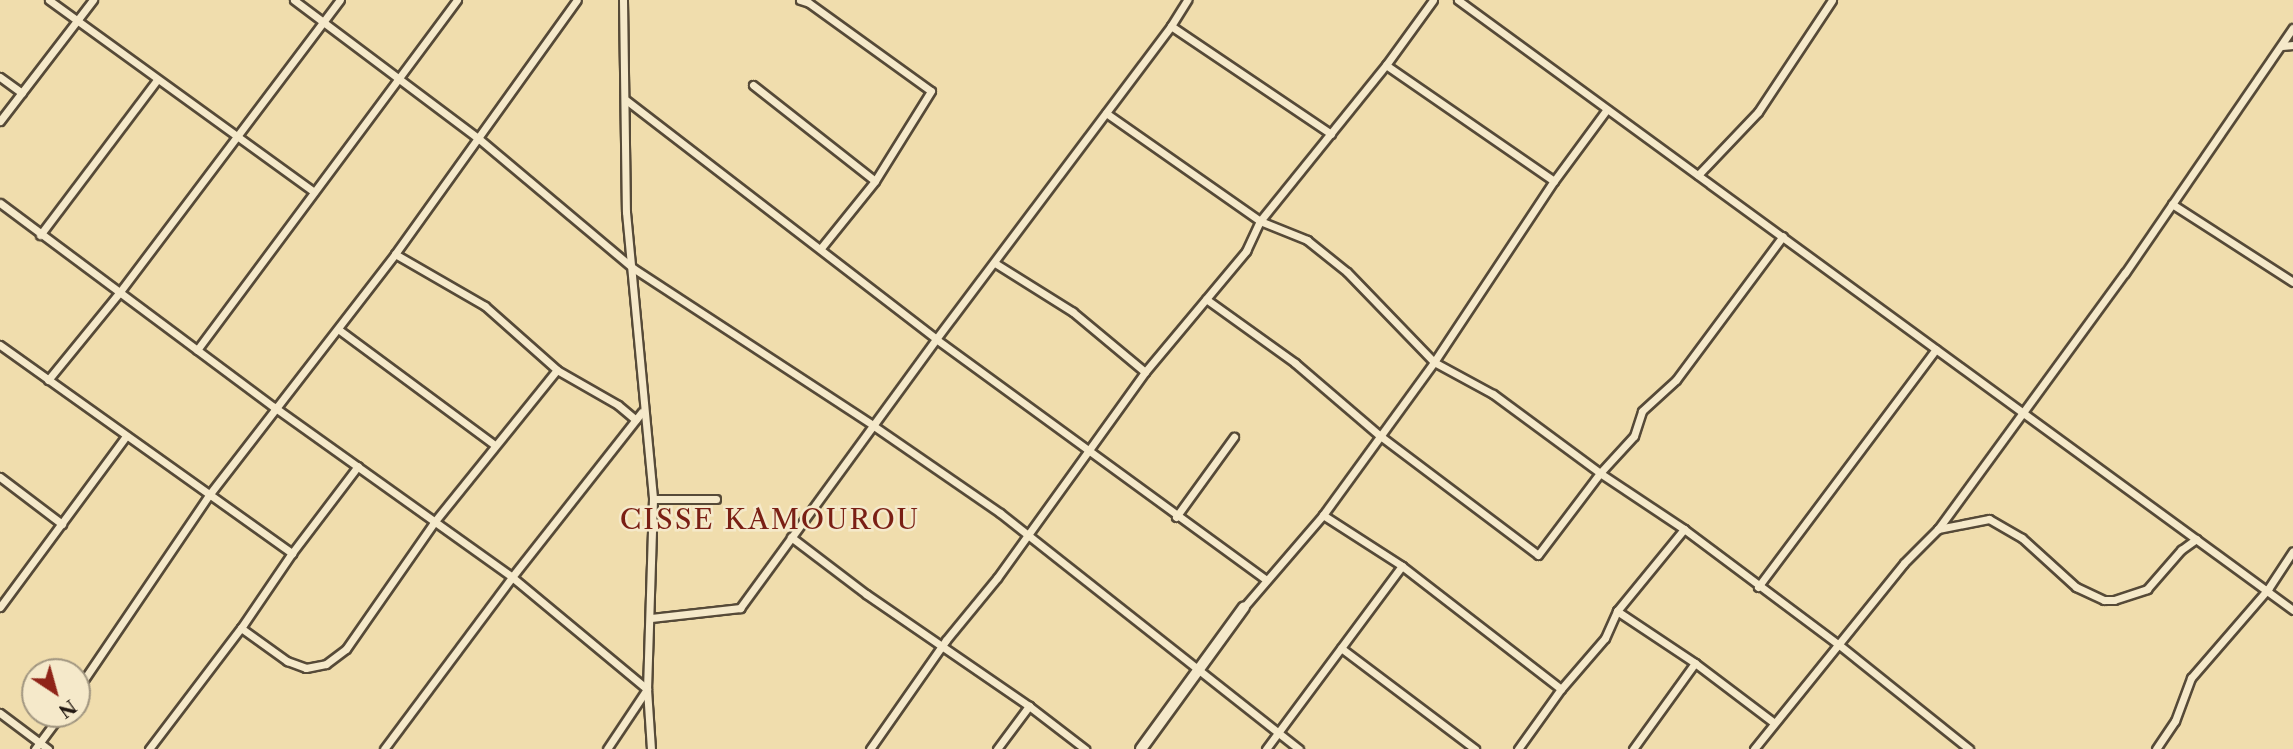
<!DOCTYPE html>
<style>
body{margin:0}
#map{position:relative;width:2293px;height:749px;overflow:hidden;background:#f0ddad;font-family:"Libre Caslon Text",serif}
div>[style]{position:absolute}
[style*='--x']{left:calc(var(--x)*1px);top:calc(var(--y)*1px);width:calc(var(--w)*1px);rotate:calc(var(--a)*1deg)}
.roads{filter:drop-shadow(2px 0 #564a38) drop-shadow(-2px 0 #564a38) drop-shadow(0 2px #564a38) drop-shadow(0 -2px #564a38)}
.street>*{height:7px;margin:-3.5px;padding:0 3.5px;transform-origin:3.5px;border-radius:3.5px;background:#f5e9ca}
.secondary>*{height:10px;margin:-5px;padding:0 5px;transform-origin:5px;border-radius:5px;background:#f5e9ca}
span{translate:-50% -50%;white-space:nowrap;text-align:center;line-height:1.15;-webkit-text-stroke:5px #f5e9ca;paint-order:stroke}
.quarter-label{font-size:28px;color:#7a1f14;letter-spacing:2px}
.north{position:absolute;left:21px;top:658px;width:70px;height:70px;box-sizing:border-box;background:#f5e9ca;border:2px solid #a19680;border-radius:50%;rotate:144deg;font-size:19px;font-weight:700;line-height:28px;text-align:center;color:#231911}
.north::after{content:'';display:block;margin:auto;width:24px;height:32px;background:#8f2418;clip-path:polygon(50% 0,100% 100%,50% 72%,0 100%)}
</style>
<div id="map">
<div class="roads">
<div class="street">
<div style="--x:49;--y:0;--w:327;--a:35.9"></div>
<div style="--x:294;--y:0;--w:230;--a:36.9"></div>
<div style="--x:478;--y:138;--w:202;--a:40"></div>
<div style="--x:633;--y:268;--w:288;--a:33.2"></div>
<div style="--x:874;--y:426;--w:153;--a:34.6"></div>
<div style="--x:1000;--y:513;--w:381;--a:38.3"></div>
<div style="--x:623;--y:0;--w:212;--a:89.2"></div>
<div style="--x:626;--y:212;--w:288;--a:84.6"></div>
<div style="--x:653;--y:499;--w:190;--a:91.8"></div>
<div style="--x:647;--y:689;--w:60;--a:86.2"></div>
<div style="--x:800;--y:0;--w:9;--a:18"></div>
<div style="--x:809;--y:3;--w:150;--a:35.8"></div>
<div style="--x:931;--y:91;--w:106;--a:121.9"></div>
<div style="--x:875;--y:181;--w:86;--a:128.9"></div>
<div style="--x:1458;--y:0;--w:1034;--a:36.15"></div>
<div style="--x:1171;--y:26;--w:193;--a:34"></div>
<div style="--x:2282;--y:46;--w:11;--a:-5"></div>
<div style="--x:0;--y:77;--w:27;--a:36"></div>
<div style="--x:753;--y:85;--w:155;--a:38.2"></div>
<div style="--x:626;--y:100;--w:391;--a:37.6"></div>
<div style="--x:936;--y:339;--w:409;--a:36.1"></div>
<div style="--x:1106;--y:113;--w:188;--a:35"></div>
<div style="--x:1260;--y:221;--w:51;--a:22"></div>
<div style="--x:1307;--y:240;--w:51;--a:38.7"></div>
<div style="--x:1347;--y:272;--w:125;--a:46"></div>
<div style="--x:1434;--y:362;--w:67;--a:28.5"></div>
<div style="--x:1493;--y:394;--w:133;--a:36.4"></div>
<div style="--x:1600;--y:473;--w:101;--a:33.7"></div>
<div style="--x:1684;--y:529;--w:192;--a:36.8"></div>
<div style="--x:1838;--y:644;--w:168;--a:38.7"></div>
<div style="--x:0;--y:121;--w:153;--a:-52.5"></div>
<div style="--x:1698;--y:175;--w:87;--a:-46.4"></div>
<div style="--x:1758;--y:112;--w:134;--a:-56.5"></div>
<div style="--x:1554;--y:181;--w:89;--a:-53.6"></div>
<div style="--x:0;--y:203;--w:342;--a:36.7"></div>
<div style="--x:274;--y:407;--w:292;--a:35.5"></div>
<div style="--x:512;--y:577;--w:175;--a:39.7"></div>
<div style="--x:2172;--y:204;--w:144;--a:32.8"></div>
<div style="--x:40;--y:235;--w:194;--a:-53"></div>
<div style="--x:395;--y:254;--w:104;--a:30"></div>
<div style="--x:485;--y:306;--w:96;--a:41.6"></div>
<div style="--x:557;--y:370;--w:70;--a:29.8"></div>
<div style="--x:618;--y:405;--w:23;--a:40"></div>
<div style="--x:1206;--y:299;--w:110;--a:35.7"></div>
<div style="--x:1295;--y:363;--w:111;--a:40.6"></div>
<div style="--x:1379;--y:435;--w:199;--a:37"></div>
<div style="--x:1538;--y:555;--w:103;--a:-52.9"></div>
<div style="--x:1600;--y:473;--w:50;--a:-47.4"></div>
<div style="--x:1634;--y:436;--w:26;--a:-72"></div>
<div style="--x:1642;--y:411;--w:46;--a:-42.4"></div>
<div style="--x:1676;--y:380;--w:179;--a:-53.4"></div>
<div style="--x:338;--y:329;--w:195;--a:36.5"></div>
<div style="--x:0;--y:345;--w:359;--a:35.5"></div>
<div style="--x:197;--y:350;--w:436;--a:-53.4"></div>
<div style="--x:1145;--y:372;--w:158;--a:-50.1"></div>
<div style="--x:1246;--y:251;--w:33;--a:-65"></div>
<div style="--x:1260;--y:221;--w:201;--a:-51.1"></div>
<div style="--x:48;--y:380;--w:112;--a:-50.8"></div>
<div style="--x:119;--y:293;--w:367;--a:-53"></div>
<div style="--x:0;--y:477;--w:78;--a:37.2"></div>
<div style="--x:653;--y:499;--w:63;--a:0"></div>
<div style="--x:1323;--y:515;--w:94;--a:32.8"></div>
<div style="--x:1402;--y:566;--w:201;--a:37.7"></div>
<div style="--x:1176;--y:517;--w:99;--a:-54.1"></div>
<div style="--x:1938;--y:529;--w:52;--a:-11.1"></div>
<div style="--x:1989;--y:519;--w:38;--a:30"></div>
<div style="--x:2022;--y:538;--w:73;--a:42.2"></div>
<div style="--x:2076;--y:587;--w:31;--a:25"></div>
<div style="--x:2104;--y:600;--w:10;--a:0"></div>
<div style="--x:2114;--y:600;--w:35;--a:-18"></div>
<div style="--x:2147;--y:589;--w:52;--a:-48.9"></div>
<div style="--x:2181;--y:550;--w:19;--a:-36"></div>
<div style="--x:791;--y:537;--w:94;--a:37.2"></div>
<div style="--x:866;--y:594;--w:198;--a:34.5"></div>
<div style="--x:1029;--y:706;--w:71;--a:37.5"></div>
<div style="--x:1758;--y:587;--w:297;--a:-53.2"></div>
<div style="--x:0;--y:607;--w:212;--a:-53.6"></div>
<div style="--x:1244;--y:607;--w:121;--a:-49.3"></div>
<div style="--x:1323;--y:515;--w:189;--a:-54"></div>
<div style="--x:1434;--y:362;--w:217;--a:-56.5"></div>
<div style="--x:1554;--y:181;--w:204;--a:-145.4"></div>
<div style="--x:1386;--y:65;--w:80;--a:-54.1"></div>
<div style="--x:1617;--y:611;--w:94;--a:33.7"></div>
<div style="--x:1695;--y:663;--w:98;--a:37.1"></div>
<div style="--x:651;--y:618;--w:90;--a:-6.4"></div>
<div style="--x:740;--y:608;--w:333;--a:-53.9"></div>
<div style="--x:936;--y:339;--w:391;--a:-53.1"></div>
<div style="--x:1171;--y:26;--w:31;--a:-58"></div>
<div style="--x:241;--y:628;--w:57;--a:35.7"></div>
<div style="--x:287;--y:661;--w:20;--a:20"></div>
<div style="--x:306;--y:668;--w:20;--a:-11"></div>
<div style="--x:326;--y:664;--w:25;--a:-37"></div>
<div style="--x:346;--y:649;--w:156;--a:-55.2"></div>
<div style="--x:435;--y:521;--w:194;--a:-51.1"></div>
<div style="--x:1341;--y:648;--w:168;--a:37"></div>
<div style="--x:77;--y:690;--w:235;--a:-55.9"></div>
<div style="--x:209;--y:495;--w:304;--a:-52.3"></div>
<div style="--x:395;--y:254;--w:312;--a:-54.4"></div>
<div style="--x:0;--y:713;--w:60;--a:36.9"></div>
<div style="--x:35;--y:749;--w:44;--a:-53.4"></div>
<div style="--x:149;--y:749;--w:152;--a:-52.8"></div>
<div style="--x:241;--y:628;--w:91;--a:-55.8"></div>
<div style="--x:292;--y:553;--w:109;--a:-52.8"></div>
<div style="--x:384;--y:749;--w:214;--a:-53.3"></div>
<div style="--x:512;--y:577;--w:210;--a:-51.8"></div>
<div style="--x:607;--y:749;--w:72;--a:-56.3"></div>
<div style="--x:870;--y:749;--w:133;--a:-55.1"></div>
<div style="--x:946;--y:640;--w:80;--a:-50.6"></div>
<div style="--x:997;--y:578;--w:254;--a:-54.3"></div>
<div style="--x:1145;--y:372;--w:94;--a:-140.2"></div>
<div style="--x:1073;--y:312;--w:92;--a:-147.9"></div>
<div style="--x:997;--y:749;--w:54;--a:-53.3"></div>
<div style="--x:1266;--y:749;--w:228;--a:-53.4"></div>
<div style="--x:1518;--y:749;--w:74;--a:-54.4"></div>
<div style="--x:1561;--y:689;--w:67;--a:-49.2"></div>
<div style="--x:1605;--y:638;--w:30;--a:-66"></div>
<div style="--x:1617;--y:611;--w:106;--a:-50.7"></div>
<div style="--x:1633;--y:749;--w:106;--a:-54.2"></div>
<div style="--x:1754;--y:749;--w:239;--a:-51.1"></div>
<div style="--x:1904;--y:563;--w:48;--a:-45"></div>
<div style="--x:1938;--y:529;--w:317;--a:-53.9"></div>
<div style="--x:2125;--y:273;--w:297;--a:-55.6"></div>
<div style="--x:2156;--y:749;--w:34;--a:-56"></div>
<div style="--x:2175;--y:721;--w:46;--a:-69.6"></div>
<div style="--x:2191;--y:678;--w:118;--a:-49.1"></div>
<div style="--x:2268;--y:589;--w:45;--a:-56.7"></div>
</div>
<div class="secondary">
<div style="--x:1141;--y:749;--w:175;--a:-54"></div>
</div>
</div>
<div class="quarter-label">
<span style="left:770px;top:519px">CISSE KAMOUROU</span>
</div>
<div class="north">N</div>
</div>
